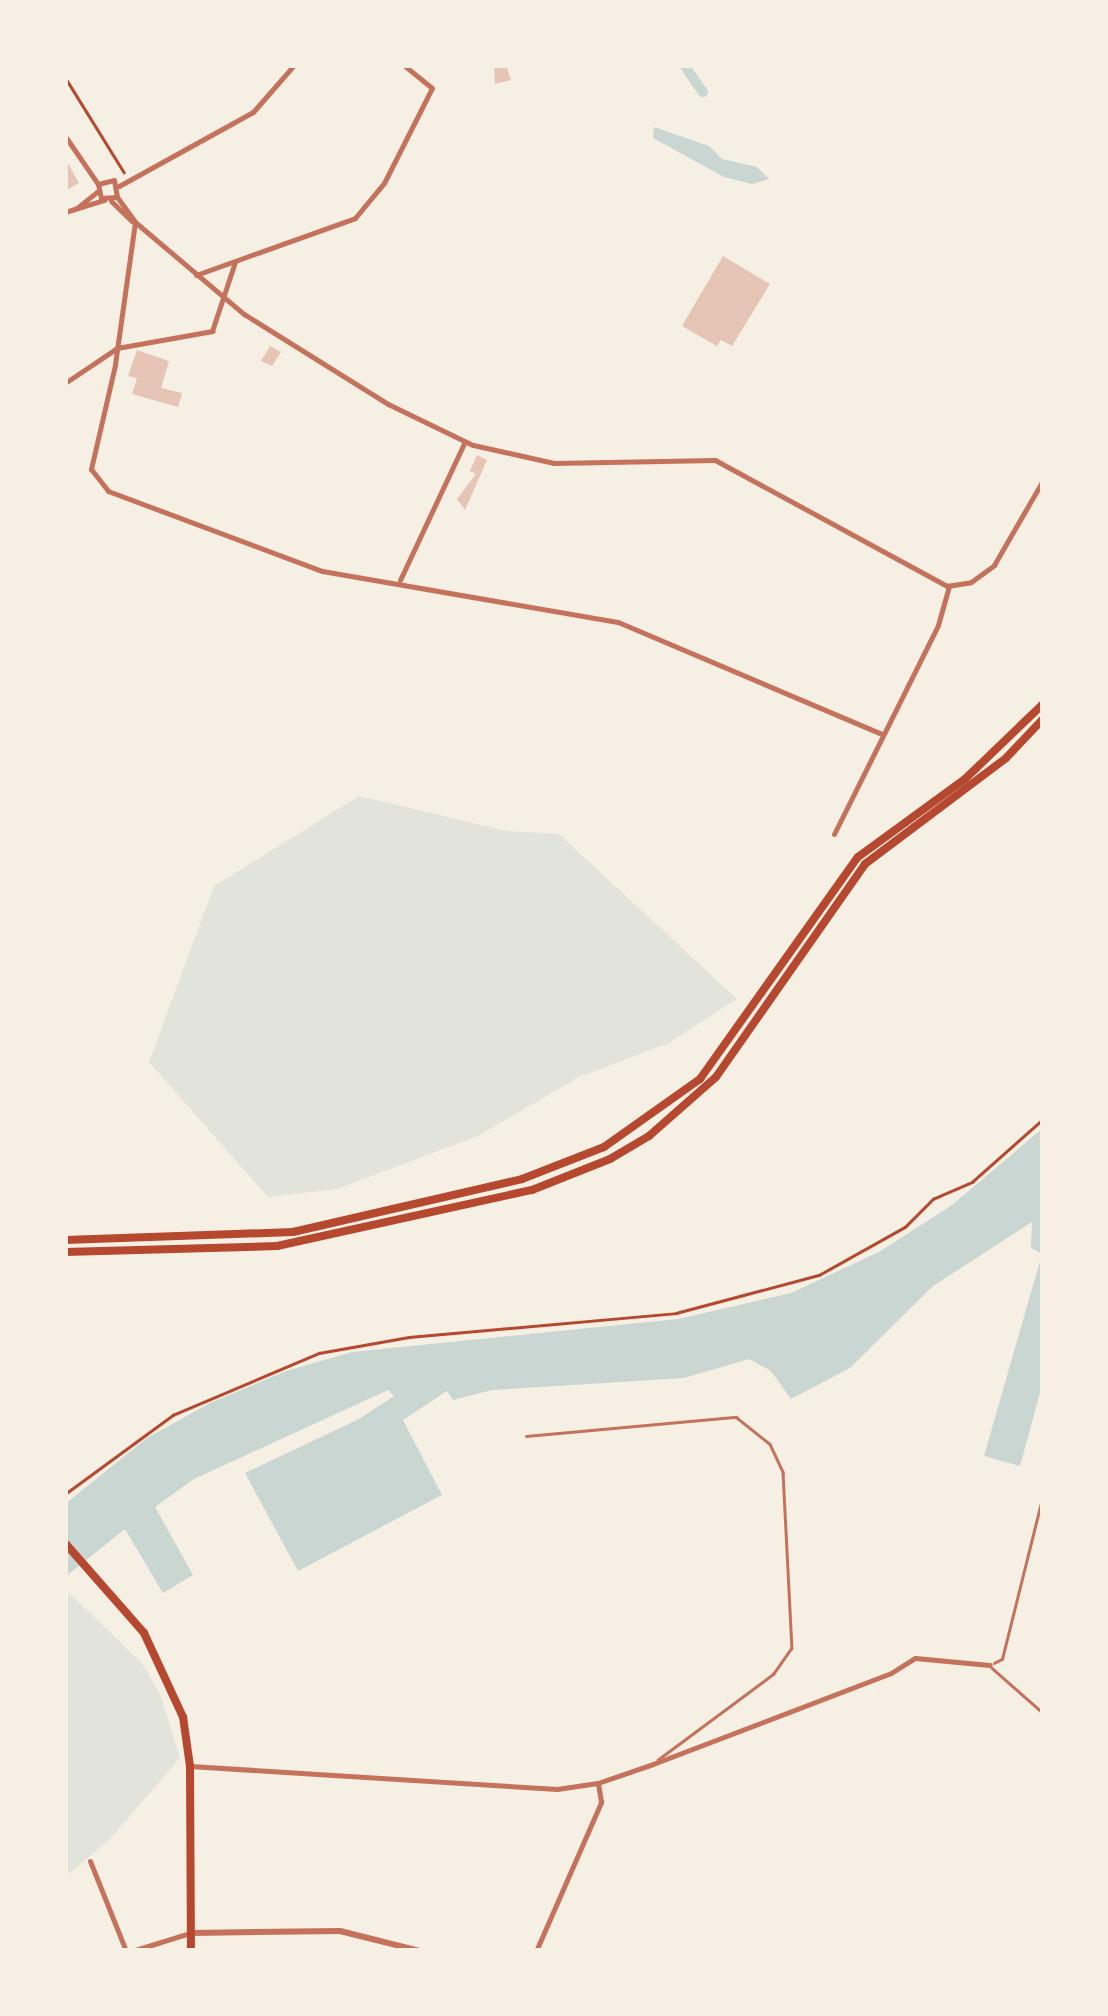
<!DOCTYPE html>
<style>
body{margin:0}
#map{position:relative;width:1108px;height:2016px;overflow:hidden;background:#f6efe4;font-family:Cabin,sans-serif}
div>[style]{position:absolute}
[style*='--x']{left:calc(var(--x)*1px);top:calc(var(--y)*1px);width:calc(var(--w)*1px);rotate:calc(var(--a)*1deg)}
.green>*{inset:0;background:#e2e4dc}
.water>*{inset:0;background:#c9d6d2}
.canal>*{height:10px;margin:-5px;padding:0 5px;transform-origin:5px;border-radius:5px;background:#c9d6d2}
.building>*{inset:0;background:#e6c5b7}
.path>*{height:2.5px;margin:-1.25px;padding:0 1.25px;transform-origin:1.25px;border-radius:1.25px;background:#b5482f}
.service>*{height:2.5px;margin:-1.25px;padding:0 1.25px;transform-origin:1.25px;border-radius:1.25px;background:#c5725c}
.minor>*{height:5px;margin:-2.5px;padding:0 2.5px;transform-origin:2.5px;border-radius:2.5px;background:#c5725c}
.tertiary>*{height:6px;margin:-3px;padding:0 3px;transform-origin:3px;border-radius:3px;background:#c5725c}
.secondary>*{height:8px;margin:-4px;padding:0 4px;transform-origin:4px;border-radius:4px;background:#b5482f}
span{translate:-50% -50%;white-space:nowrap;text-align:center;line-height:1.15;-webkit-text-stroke:8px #f6efe4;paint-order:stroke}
.frame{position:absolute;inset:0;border:68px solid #f6efe4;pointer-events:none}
</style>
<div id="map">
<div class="green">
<div style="clip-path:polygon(359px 796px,507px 831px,559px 834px,737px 999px,669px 1043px,579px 1077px,478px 1136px,337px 1189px,268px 1197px,149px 1062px,214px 886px)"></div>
<div style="clip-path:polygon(67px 1591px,141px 1662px,160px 1694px,180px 1758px,109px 1840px,65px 1877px)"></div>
</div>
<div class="water">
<div style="clip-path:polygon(654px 127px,709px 146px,722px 159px,757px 167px,769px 179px,752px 184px,724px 177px,653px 138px)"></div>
<div style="clip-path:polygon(1043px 1128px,1043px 1382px,1020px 1466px,984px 1456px,1042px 1254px,1031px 1248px,1032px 1222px,933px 1286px,850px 1368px,791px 1399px,771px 1371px,749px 1359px,684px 1378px,492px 1390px,453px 1400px,447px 1391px,403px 1420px,442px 1495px,298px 1571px,245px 1473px,359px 1419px,394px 1396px,388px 1390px,194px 1479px,155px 1507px,193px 1575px,163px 1593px,125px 1529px,65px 1577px,65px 1504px,147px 1438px,210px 1403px,286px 1371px,352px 1352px,678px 1319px,791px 1293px,879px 1252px,952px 1205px)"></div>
</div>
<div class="canal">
<div style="--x:684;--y:65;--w:33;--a:55"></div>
</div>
<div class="building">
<div style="clip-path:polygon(494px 65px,506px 65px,511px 80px,495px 84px)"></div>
<div style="clip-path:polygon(65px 158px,79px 183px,67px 190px,65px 186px)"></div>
<div style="clip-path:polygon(723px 256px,770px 284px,732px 346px,721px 340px,717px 346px,682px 326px)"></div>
<div style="clip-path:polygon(270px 346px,281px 352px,272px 366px,261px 361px)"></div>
<div style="clip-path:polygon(137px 350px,169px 361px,161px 388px,182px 393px,178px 407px,132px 394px,137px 378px,128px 376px)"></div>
<div style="clip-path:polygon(477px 455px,487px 460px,465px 510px,457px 499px,476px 474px,470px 471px)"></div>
</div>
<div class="path">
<div style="--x:65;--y:77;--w:112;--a:58.2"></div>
<div style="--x:65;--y:1494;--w:134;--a:-36.2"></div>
<div style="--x:173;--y:1415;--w:159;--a:-23"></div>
<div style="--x:319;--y:1353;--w:91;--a:-10.1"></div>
<div style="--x:409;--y:1337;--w:268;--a:-5.1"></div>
<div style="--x:676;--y:1313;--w:148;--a:-14.9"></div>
<div style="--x:819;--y:1275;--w:98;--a:-29.2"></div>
<div style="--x:905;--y:1227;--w:40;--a:-45"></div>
<div style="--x:933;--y:1199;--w:43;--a:-23.6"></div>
<div style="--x:972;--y:1182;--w:95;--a:-41.6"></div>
</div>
<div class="service">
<div style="--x:526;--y:1436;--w:211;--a:-5.2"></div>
<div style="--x:736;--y:1417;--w:43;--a:38.5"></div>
<div style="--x:770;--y:1444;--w:31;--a:65"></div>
<div style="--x:783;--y:1472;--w:176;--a:87.1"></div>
<div style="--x:792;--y:1648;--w:32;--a:125"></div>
<div style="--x:774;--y:1674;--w:144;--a:143.4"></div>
<div style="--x:994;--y:1663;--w:9;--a:-27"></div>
<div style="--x:1002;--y:1659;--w:169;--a:-76"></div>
<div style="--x:992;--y:1668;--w:68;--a:41.4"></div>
</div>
<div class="minor">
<div style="--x:65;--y:136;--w:58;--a:55.5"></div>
<div style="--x:98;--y:184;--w:16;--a:-14"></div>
<div style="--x:114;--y:180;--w:17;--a:80"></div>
<div style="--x:98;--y:184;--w:14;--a:78"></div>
<div style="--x:101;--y:198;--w:16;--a:-4"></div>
<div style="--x:119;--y:186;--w:153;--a:-28.9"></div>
<div style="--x:253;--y:112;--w:62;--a:-48.9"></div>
<div style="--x:117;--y:197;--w:31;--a:54"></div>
<div style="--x:135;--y:222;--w:143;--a:40.2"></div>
<div style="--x:244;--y:314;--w:170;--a:32"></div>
<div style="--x:388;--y:404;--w:94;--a:25.8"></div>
<div style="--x:473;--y:445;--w:83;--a:12.5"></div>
<div style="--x:554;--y:463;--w:161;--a:-1.1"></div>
<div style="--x:715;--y:460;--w:264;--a:28.5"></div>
<div style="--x:947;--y:586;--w:24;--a:-9"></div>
<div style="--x:971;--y:582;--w:29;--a:-36"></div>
<div style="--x:994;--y:565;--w:98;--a:-60"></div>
<div style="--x:111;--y:201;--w:29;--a:44"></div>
<div style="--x:77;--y:208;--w:26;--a:-39"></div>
<div style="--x:65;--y:212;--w:41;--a:-17.1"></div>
<div style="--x:135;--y:222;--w:144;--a:98"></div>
<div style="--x:115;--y:365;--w:107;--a:103"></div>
<div style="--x:91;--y:469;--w:28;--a:52"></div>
<div style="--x:108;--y:491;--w:228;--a:20.5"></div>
<div style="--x:322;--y:571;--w:300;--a:9.8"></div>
<div style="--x:618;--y:622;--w:285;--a:23"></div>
<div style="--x:196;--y:275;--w:169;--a:-19.7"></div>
<div style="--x:355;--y:218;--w:45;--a:-50.4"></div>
<div style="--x:384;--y:183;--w:106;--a:-63.2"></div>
<div style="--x:432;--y:88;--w:36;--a:-141"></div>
<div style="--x:65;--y:383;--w:63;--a:-33.9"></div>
<div style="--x:117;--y:348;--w:97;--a:-10.1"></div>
<div style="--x:212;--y:331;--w:73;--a:-71.6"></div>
<div style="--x:400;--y:580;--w:153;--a:-64.9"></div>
<div style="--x:834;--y:834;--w:233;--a:-63.5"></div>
<div style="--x:938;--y:625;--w:41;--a:-74.2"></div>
<div style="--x:190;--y:1766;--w:368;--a:3.6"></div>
<div style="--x:557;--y:1789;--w:41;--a:-8.3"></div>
<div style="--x:598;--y:1783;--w:58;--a:-19.1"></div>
<div style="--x:653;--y:1764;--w:255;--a:-20.9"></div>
<div style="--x:891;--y:1673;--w:28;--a:-32"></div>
<div style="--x:915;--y:1658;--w:75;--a:5.3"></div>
<div style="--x:90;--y:1861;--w:97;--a:68.2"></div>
<div style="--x:132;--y:1951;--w:61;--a:-17.2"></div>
<div style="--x:536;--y:1951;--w:163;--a:-66.4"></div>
<div style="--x:601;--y:1802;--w:19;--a:-99"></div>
</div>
<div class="tertiary">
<div style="--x:191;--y:1933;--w:149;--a:-0.8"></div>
<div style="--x:340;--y:1931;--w:82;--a:14"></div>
</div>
<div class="secondary">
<div style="--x:65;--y:1240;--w:228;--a:-2"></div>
<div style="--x:293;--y:1232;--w:235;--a:-13"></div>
<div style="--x:522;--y:1179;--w:88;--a:-21.3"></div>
<div style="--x:604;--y:1147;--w:118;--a:-35.3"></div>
<div style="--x:700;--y:1079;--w:272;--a:-54.6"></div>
<div style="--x:858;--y:857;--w:132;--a:-36.1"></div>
<div style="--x:965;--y:779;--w:108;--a:-43.9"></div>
<div style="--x:65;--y:1252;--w:212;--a:-1.6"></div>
<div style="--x:277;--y:1246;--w:261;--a:-12.4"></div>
<div style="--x:532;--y:1190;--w:84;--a:-21.7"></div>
<div style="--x:610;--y:1159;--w:45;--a:-30.5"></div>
<div style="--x:649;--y:1136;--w:89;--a:-41.4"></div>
<div style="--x:716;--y:1077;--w:260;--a:-55"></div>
<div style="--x:865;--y:864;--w:176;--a:-36.9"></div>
<div style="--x:1006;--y:758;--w:54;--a:-46.5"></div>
<div style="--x:65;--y:1543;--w:120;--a:48.7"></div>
<div style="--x:144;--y:1633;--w:93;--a:65.1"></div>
<div style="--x:183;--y:1717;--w:49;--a:81.9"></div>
<div style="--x:190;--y:1766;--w:185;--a:89.7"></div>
</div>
<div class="frame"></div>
</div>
